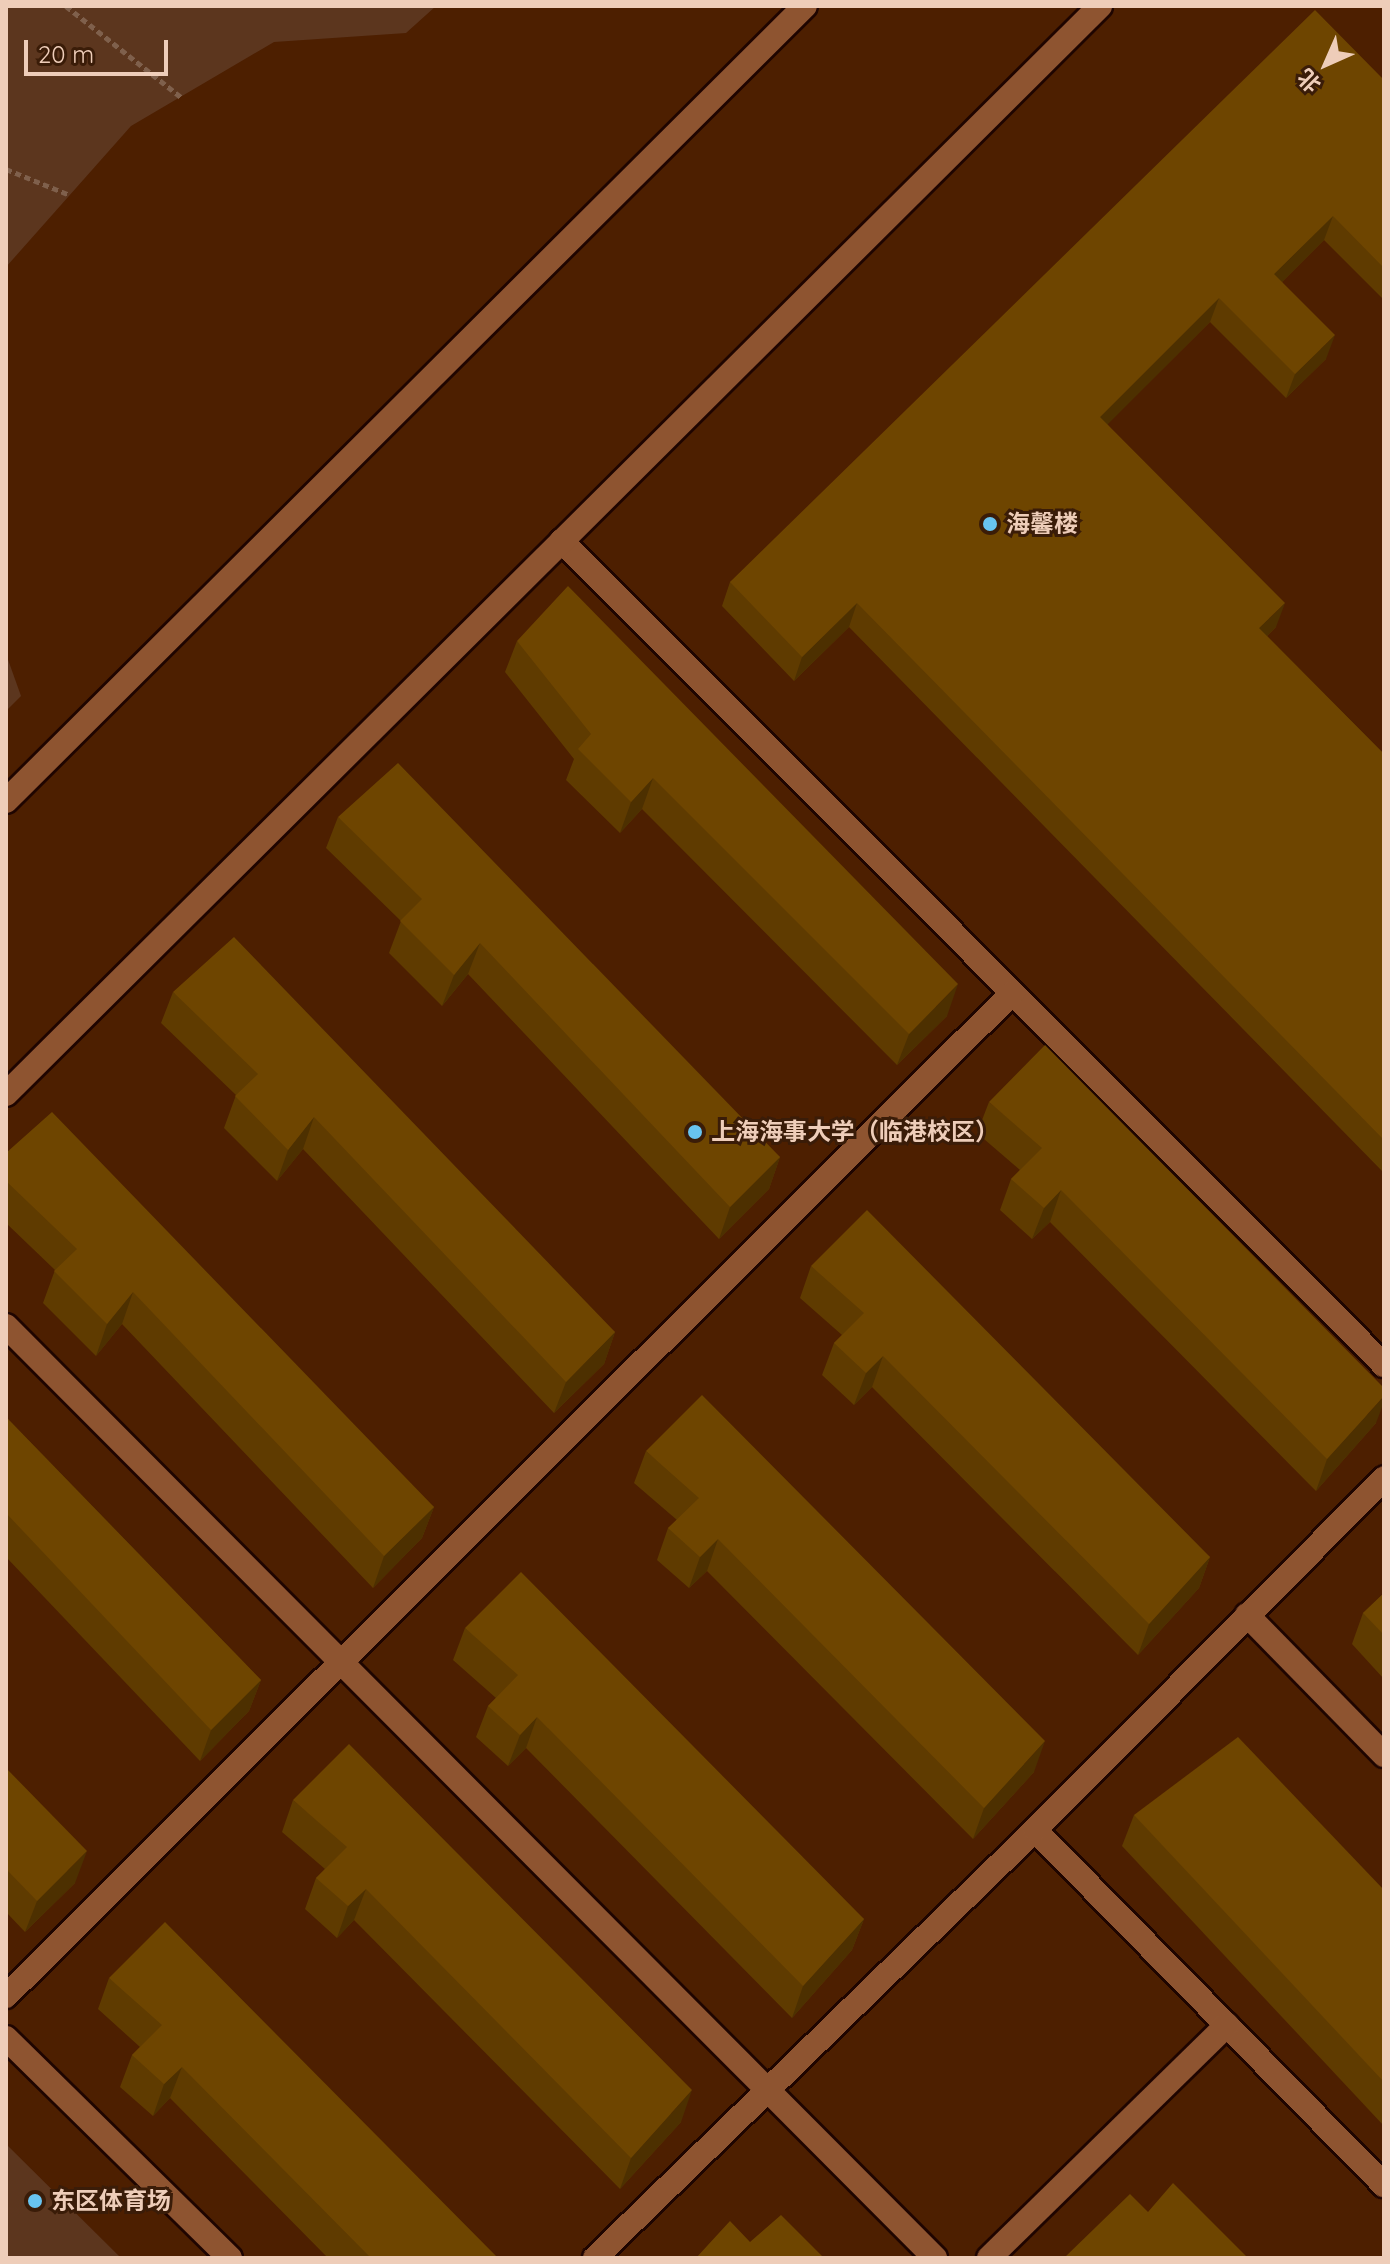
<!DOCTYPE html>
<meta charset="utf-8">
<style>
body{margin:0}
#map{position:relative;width:1390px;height:2264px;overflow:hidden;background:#3a1c08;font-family:Quicksand,"Noto Sans SC",sans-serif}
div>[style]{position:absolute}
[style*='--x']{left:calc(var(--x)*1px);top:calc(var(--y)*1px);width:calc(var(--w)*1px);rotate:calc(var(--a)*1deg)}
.built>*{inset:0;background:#4d1f00;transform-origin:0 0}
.green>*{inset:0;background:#5c361e}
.path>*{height:5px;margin-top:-2.5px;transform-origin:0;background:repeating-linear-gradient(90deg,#7f604c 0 6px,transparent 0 10px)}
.roads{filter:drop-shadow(2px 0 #1f0500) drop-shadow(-2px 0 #1f0500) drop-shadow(0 2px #1f0500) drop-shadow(0 -2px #1f0500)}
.service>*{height:24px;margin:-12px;padding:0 12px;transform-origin:12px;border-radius:12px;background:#8e5430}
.wall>*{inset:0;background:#5f3b00}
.shaded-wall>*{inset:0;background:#4d3000}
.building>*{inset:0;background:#6e4500}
.dots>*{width:22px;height:22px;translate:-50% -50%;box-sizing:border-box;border:4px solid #3a1c08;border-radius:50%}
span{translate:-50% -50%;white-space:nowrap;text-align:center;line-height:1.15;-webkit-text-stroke:6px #3a1c08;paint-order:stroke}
.poi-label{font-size:24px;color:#eecdb9;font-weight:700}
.left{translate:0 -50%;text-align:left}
.frame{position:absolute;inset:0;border:8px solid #eecdb9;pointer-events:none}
.north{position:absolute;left:1286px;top:24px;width:80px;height:80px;-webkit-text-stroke:6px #3a1c08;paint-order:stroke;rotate:225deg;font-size:22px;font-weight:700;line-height:32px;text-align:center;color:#eecdb9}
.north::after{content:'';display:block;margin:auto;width:28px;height:36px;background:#eecdb9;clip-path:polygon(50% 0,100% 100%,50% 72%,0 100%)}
.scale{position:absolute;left:24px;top:40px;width:144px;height:36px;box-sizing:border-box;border:4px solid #eecdb9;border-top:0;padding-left:10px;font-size:24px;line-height:28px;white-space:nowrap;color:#eecdb9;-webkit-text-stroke:6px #3a1c08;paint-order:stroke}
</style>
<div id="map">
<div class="built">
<div style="left:6px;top:6px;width:1378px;height:2252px"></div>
</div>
<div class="green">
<div style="clip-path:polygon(6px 6px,436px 6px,406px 33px,274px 42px,131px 126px,6px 267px)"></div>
<div style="clip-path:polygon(6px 654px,21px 696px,6px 711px)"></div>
<div style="clip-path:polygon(6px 2144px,121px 2258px,6px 2258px)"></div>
</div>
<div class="path">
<div style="--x:66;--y:6;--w:147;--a:38.4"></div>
<div style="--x:6;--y:169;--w:69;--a:22.1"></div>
</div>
<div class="roads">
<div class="service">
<div style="--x:562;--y:541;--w:1164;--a:45.07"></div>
<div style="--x:6;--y:801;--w:1127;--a:-44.86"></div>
<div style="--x:6;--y:1094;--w:1543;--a:-44.84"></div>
<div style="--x:6;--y:1326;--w:1316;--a:45.09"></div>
<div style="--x:1247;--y:1615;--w:196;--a:45.6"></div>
<div style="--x:1035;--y:1830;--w:498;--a:45.5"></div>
<div style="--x:6;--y:1996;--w:1421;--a:-44.91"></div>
<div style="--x:6;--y:2038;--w:314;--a:44.5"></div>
<div style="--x:595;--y:2258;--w:614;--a:-44.21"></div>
<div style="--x:1035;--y:1830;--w:496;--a:-45.2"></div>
<div style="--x:989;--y:2258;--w:333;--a:-44.4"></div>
</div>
</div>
<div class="wall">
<div style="clip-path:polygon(1384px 80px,1384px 300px,1324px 240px,1282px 282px,1326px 359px,1286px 398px,1210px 322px,1107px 424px,1276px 627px,1267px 636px,1384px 754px,1384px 1173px,849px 627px,794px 681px,722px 606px,730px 582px)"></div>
<div style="clip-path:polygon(517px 641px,947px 1016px,897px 1065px,642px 809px,620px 833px,566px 780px,574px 759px,505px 672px)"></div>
<div style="clip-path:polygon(338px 817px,780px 1157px,769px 1189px,719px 1239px,468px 974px,442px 1006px,389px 953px,401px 921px,326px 848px)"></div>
<div style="clip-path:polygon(173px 992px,615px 1332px,604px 1364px,554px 1413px,303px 1149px,277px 1181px,224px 1128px,236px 1095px,161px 1023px)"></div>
<div style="clip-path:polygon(989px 1102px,1376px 1423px,1316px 1491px,1050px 1222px,1032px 1239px,1000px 1210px,1011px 1179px,1020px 1170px,977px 1133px)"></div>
<div style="clip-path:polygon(6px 1153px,434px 1507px,422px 1538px,373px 1588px,122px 1324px,96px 1356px,43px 1303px,55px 1270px,6px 1223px)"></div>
<div style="clip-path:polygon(811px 1266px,1210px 1557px,1199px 1588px,1138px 1655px,872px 1387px,854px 1405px,822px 1375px,834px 1343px,842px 1335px,800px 1298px)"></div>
<div style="clip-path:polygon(6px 1417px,261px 1680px,249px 1711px,200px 1761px,6px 1557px)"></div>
<div style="clip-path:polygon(646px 1451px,1034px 1772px,973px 1839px,707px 1571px,689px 1588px,657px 1560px,668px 1528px,677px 1520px,634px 1483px)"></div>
<div style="clip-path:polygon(1384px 1593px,1384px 1679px,1352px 1644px,1363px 1613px)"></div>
<div style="clip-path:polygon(465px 1628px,864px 1919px,852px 1950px,792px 2018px,526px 1748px,508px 1766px,476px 1737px,488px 1706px,496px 1698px,453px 1660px)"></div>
<div style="clip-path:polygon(6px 1768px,75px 1883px,25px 1932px,6px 1912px)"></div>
<div style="clip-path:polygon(293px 1800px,681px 2122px,620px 2189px,354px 1920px,337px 1938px,305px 1909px,316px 1878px,325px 1869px,282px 1832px)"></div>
<div style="clip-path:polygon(1134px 1815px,1384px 1890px,1384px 2126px,1122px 1846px)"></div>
<div style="clip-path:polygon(109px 1978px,498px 2258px,328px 2258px,170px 2098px,153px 2116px,120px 2087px,132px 2055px,140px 2047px,98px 2009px)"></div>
</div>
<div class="shaded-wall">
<div style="clip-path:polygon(1333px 216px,1324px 240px,1266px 298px,1274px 274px)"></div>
<div style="clip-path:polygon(1219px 298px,1210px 322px,1091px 441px,1100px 417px)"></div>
<div style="clip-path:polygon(1335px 335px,1326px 359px,1286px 398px,1295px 374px)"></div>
<div style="clip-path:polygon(857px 603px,849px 627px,794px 681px,802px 657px)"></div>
<div style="clip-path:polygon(1285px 603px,1276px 627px,1250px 652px,1259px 628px)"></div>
<div style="clip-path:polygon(653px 778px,642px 809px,620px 833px,631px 802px)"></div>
<div style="clip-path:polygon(480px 943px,468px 974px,442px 1006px,454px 975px)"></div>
<div style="clip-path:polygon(958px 984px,947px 1016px,897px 1065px,909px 1034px)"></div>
<div style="clip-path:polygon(314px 1117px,303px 1149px,277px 1181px,288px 1150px)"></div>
<div style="clip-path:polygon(780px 1157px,769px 1189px,719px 1239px,730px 1207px)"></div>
<div style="clip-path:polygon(1061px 1190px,1050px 1222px,1032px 1239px,1044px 1208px)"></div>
<div style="clip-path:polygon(133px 1292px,122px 1324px,96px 1356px,107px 1324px)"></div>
<div style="clip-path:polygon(615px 1332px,604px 1364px,554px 1413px,566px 1382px)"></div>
<div style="clip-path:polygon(883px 1356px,872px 1387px,854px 1405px,866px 1373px)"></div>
<div style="clip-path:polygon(1384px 1396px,1384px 1402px,1376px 1423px,1316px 1491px,1327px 1459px)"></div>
<div style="clip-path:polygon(434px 1507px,422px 1538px,373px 1588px,384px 1556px)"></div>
<div style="clip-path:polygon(718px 1539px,707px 1571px,689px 1588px,700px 1557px)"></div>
<div style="clip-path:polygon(1210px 1557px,1199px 1588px,1138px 1655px,1149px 1624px)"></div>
<div style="clip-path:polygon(261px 1680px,249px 1711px,200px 1761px,211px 1730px)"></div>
<div style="clip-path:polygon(537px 1717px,526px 1748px,508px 1766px,520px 1735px)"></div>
<div style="clip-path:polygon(1045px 1741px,1034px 1772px,973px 1839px,984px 1808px)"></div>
<div style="clip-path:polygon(87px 1851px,75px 1883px,25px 1932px,37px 1901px)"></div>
<div style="clip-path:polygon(366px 1889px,354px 1920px,337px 1938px,348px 1906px)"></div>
<div style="clip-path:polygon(864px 1919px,852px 1950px,792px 2018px,803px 1986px)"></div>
<div style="clip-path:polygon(182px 2067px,170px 2098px,153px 2116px,164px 2084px)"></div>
<div style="clip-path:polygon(692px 2090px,681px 2122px,620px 2189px,631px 2158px)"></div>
</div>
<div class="building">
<div style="clip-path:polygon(1315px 10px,1384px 80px,1384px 268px,1333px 216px,1274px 274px,1335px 335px,1295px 374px,1219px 298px,1100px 417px,1285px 603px,1259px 628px,1384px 754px,1384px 1140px,857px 603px,802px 657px,730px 582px)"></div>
<div style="clip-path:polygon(568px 586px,958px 984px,909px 1034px,653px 778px,631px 802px,578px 749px,591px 734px,517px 641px)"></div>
<div style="clip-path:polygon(398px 763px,780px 1157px,730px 1207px,480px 943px,454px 975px,400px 921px,422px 899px,338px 817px)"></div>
<div style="clip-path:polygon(234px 937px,615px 1332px,566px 1382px,314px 1117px,288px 1150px,235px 1096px,258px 1074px,173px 992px)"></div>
<div style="clip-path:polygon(1045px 1045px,1384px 1388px,1384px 1396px,1327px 1459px,1061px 1190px,1044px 1208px,1011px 1179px,1042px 1148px,989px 1102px)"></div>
<div style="clip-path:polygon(52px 1112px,434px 1507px,384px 1556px,133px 1292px,107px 1324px,54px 1271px,77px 1249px,6px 1181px,6px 1153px)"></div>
<div style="clip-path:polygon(867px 1210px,1210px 1557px,1149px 1624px,883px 1356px,866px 1373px,834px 1343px,864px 1313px,811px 1266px)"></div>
<div style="clip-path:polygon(702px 1395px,1045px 1741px,984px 1808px,718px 1539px,700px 1557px,668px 1528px,699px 1498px,646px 1451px)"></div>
<div style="clip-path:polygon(6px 1417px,261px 1680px,211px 1730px,6px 1513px)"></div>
<div style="clip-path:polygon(521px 1572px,864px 1919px,803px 1986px,537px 1717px,520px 1735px,488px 1706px,518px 1675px,465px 1628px)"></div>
<div style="clip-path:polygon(1384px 1593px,1384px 1635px,1363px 1613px)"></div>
<div style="clip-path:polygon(1238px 1737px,1384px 1890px,1384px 2082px,1134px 1815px)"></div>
<div style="clip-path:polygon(349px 1744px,692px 2090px,631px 2158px,366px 1889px,348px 1906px,316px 1878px,347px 1847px,293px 1800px)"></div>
<div style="clip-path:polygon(6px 1768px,87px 1851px,37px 1901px,6px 1869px)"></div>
<div style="clip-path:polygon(165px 1922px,498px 2258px,371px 2258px,182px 2067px,164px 2084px,132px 2055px,162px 2025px,109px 1978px)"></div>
<div style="clip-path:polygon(1173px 2183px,1248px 2258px,1064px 2258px,1130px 2194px,1148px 2212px)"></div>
<div style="clip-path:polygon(781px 2215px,824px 2258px,696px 2258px,730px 2221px,750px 2242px)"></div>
</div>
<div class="dots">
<div style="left:990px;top:524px;background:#68c4f0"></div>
<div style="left:695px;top:1132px;background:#68c4f0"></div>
<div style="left:35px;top:2201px;background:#68c4f0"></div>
</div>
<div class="poi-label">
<span class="left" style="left:1006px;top:524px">海馨楼</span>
<span class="left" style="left:711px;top:1132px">上海海事大学（临港校区）</span>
<span class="left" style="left:51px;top:2201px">东区体育场</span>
</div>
<div class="frame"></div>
<div class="north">北</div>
<div class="scale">20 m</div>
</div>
